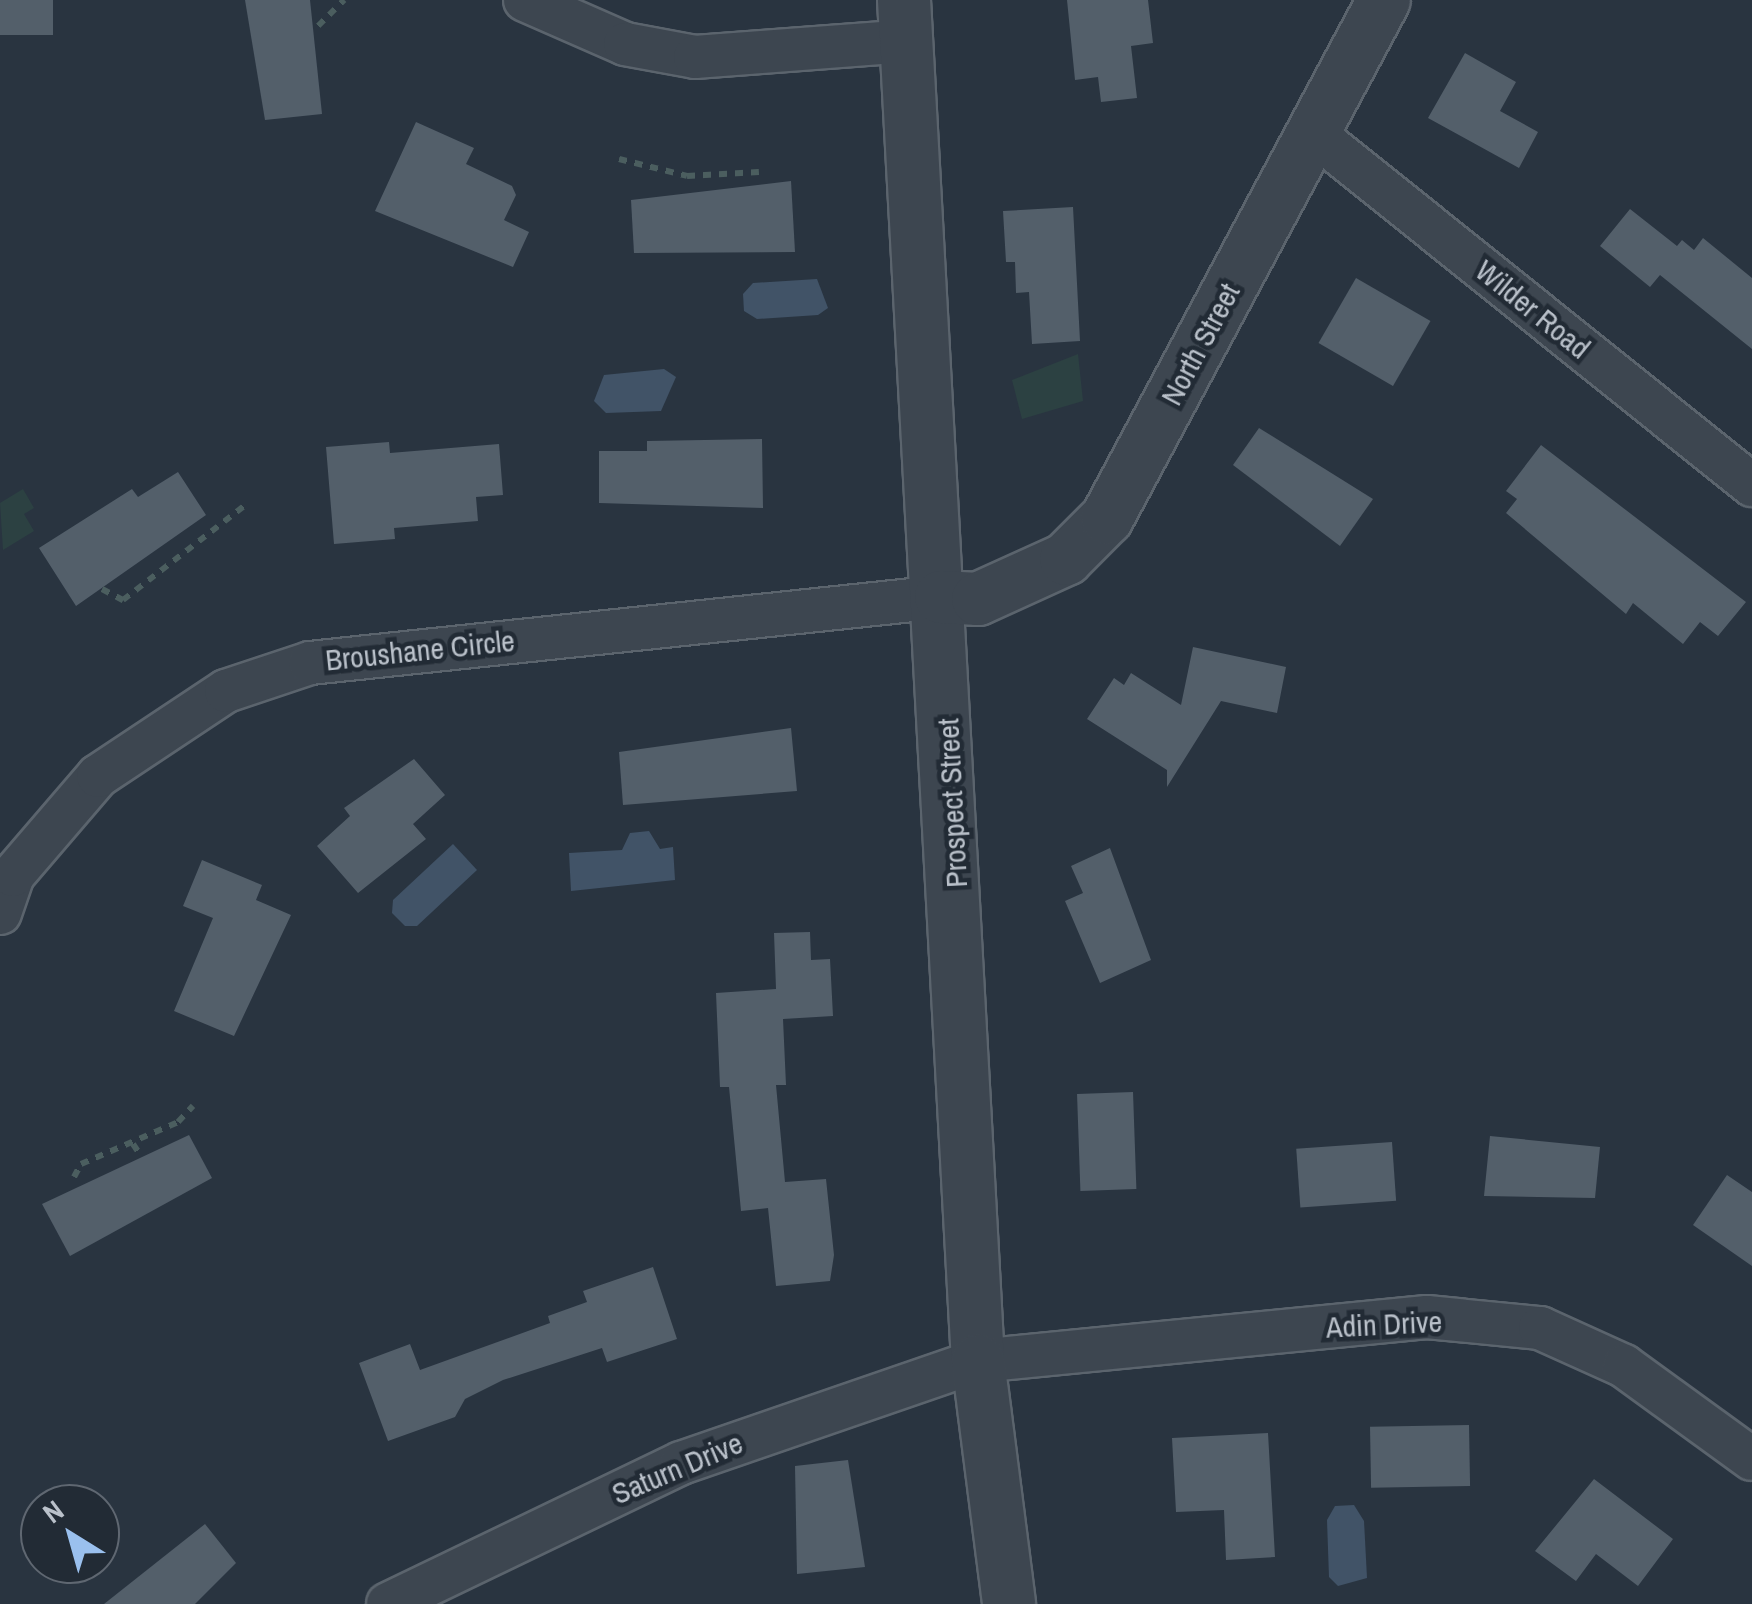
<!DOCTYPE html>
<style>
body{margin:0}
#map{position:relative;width:1752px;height:1604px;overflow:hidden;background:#293440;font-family:"Archivo Narrow",sans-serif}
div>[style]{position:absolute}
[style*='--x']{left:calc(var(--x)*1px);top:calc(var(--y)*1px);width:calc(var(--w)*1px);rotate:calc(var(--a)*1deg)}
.green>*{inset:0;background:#2c4142}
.water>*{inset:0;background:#415367}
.building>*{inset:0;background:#535f6a;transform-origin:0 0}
.path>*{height:6px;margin-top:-3px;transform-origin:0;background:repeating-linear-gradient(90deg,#4b5e5f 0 8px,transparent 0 16px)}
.roads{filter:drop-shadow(2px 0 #5b646d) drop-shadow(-2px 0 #5b646d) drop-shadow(0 2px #5b646d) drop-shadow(0 -2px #5b646d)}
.minor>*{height:42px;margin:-21px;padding:0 21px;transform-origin:21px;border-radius:21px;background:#3d4650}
.tertiary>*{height:52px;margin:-26px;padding:0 26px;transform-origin:26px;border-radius:26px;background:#3d4650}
span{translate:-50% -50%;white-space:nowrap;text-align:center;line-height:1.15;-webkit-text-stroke:9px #222b35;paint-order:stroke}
.street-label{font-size:30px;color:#bac1ca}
.north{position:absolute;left:20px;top:1484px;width:100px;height:100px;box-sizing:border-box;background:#222b35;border:2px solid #5f6771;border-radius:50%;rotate:323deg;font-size:28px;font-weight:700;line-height:40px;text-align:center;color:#bac1ca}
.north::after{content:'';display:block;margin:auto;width:35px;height:45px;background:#9ac0ee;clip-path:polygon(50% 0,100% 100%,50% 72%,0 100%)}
</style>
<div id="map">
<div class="green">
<div style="clip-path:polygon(1078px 354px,1083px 401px,1022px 419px,1012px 380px)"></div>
<div style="clip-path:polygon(23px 489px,34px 508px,24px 514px,34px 531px,3px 550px,0 503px)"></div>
</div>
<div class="water">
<div style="clip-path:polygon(817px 279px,828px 308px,818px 315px,757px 319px,744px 311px,743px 294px,753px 283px)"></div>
<div style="clip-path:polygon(664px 369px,676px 377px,661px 411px,606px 413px,594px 401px,604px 375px)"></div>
<div style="clip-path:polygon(649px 831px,660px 849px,673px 847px,675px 880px,571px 891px,569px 853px,622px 850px,630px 833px)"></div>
<div style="clip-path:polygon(453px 844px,477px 870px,417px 926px,405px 926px,392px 913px,393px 900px)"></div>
<div style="clip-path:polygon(1354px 1505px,1364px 1521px,1367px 1578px,1338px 1586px,1329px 1577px,1327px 1520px,1335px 1506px)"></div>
</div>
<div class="building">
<div style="left:0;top:0;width:53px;height:35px"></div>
<div style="clip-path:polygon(245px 0,310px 0,322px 114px,265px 120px)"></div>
<div style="clip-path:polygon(1067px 0,1148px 0,1153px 43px,1131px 46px,1137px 98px,1101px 102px,1098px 77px,1075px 80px)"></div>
<div style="clip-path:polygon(1465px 53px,1516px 82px,1500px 111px,1538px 132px,1519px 168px,1428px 118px)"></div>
<div style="clip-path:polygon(416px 122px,474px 148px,466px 164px,512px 186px,516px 195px,504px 220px,529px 232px,513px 267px,375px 211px)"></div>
<div style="clip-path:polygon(791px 181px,795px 252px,634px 253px,631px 200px)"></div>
<div style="clip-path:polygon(1073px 207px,1080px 341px,1032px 344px,1029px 292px,1016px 293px,1015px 262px,1006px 262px,1003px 211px)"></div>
<div style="clip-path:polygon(1630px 209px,1677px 246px,1682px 240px,1694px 250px,1703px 238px,1752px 278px,1752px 349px,1660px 275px,1650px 287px,1600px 246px)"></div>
<div style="left:1356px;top:278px;width:86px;height:75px;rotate:30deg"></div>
<div style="clip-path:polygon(1259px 428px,1373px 499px,1340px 546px,1233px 465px)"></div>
<div style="clip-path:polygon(762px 439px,763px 508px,599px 503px,599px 451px,647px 451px,647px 441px)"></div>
<div style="clip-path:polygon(389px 442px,390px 453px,499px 444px,503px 495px,476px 497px,478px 521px,394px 528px,395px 539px,334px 544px,326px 447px)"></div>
<div style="clip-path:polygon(1541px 445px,1746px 602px,1718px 636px,1700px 622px,1683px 644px,1633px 603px,1626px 614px,1506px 513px,1517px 499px,1506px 491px)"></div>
<div style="clip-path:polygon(178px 472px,206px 515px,76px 606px,39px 548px,132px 489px,138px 497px)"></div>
<div style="clip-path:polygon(1193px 647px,1286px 667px,1277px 713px,1221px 701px,1167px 787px,1167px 770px,1087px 719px,1114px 678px,1124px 685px,1131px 673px,1181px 705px)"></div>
<div style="clip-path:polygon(791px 728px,797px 791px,623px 805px,619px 752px)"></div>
<div style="clip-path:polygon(414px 759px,445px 795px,413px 824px,426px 839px,358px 893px,317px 846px,350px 816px,344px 808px)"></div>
<div style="clip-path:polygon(1110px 848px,1151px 960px,1100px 983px,1065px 901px,1083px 893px,1071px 866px)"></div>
<div style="clip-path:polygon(202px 860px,262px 885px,256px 900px,291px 915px,234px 1036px,174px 1011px,213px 918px,183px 906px)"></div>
<div style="clip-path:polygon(810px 932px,811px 960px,830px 959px,833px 1016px,783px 1019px,786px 1085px,776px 1085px,785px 1182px,826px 1179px,834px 1255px,830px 1281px,776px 1286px,768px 1208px,741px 1211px,729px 1087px,720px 1087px,716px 993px,776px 989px,774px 933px)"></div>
<div style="left:1133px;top:1092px;width:97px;height:56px;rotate:88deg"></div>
<div style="clip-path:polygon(189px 1135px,212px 1178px,70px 1256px,42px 1204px)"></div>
<div style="clip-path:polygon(1490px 1136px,1600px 1147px,1595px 1198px,1484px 1196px)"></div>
<div style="left:1392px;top:1142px;width:59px;height:96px;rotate:86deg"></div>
<div style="clip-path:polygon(1727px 1175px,1752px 1192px,1752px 1266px,1693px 1225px)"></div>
<div style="clip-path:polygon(653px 1267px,677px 1339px,607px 1362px,602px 1348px,503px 1380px,465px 1399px,455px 1417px,388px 1441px,359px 1363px,410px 1344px,420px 1370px,550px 1323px,548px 1316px,587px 1302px,583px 1291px)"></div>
<div style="left:1469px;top:1425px;width:61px;height:99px;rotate:89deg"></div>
<div style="clip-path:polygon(1268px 1433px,1275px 1557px,1226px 1560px,1224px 1510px,1176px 1512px,1172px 1438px)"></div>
<div style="clip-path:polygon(848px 1460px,865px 1567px,797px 1574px,795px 1466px)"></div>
<div style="clip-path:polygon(1594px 1479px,1673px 1539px,1638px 1586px,1596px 1554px,1576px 1581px,1535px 1551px)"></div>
<div style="clip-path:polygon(205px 1524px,236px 1563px,195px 1604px,104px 1604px)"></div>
</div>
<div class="path">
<div style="--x:318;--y:26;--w:37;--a:-45"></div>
<div style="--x:619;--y:159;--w:70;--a:14"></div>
<div style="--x:687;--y:176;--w:72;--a:-3.2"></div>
<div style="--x:102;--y:589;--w:24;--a:28"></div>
<div style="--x:123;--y:600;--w:153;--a:-37.8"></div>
<div style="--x:133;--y:1144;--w:14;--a:56"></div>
<div style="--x:74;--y:1177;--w:15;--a:-62"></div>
<div style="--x:81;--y:1164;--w:106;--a:-23.4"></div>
<div style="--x:178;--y:1122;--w:22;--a:-47"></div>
</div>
<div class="roads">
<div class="minor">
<div style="--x:525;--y:0;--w:109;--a:23.7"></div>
<div style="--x:625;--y:44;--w:71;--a:10.5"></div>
<div style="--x:695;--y:57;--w:212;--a:-4.3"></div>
<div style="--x:1313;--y:133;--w:563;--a:38.72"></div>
<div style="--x:0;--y:913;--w:40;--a:-71.1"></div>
<div style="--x:13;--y:875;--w:130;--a:-49.4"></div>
<div style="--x:98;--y:776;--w:154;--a:-33.6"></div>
<div style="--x:226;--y:691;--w:89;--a:-18.4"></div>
<div style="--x:310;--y:663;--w:634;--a:-5.97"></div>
<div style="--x:388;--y:1604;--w:325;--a:-25.7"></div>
<div style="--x:681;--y:1463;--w:314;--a:-19"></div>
<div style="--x:978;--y:1361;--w:451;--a:-5.6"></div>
<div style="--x:1427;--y:1317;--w:114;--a:5.6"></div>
<div style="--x:1540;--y:1328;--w:92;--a:24.3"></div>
<div style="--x:1624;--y:1366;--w:158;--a:36"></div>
</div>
<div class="tertiary">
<div style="--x:904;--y:0;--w:1363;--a:86.89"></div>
<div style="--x:978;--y:1361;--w:245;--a:82.7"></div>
<div style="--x:941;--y:597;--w:37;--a:3"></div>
<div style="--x:978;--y:599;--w:97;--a:-24.4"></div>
<div style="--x:1066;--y:559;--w:58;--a:-45"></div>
<div style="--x:1107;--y:518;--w:587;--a:-61.86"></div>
</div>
</div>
<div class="street-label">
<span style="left:1533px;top:309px;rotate:39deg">Wilder Road</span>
<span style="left:1200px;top:344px;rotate:-62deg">North Street</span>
<span style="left:420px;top:650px;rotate:-6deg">Broushane Circle</span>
<span style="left:952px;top:803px;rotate:-93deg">Prospect Street</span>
<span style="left:1384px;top:1324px;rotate:-3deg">Adin Drive</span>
<span style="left:677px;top:1468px;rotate:-23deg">Saturn Drive</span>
</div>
<div class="north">N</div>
</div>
